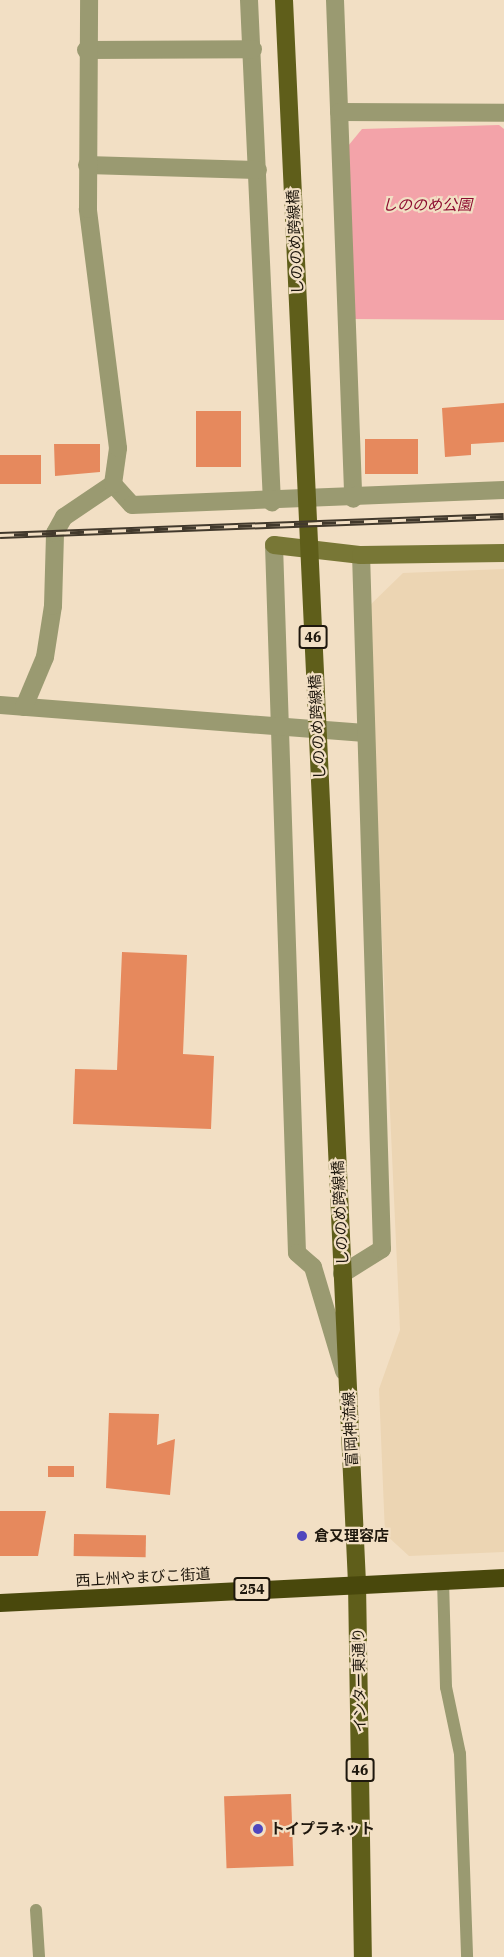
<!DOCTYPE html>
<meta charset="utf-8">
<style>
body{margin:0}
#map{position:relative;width:504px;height:1957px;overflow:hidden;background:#f2dfc4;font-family:"IBM Plex Serif","Noto Sans JP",serif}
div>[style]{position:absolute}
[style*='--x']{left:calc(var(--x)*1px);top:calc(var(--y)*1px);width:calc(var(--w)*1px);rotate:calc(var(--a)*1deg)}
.built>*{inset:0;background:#ecd5b3}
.green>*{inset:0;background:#f3a3a9}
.building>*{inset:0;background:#e6895d;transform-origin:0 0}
.lane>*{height:12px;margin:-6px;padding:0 6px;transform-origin:6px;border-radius:6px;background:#9a9a71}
.street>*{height:18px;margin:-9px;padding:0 9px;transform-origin:9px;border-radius:9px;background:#9a9a71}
.secondary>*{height:18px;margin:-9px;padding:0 9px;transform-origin:9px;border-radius:9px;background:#787736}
.primary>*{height:18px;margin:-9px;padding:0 9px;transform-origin:9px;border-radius:9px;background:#5f5e1a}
.highway>*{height:18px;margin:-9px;padding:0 9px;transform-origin:9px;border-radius:9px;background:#49480c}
.rail>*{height:7px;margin-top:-3.5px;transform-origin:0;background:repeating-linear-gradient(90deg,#f2dfc4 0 14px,#42392c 0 28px);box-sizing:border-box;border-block:2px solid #42392c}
.dots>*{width:16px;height:16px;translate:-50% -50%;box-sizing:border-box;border:3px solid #f2dfc4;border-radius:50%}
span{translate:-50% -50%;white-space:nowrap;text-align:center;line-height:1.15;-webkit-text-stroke:4.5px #f2dfc4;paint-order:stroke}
.shield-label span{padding:2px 4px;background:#f2dfc4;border:2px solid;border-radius:4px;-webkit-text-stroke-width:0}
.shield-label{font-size:14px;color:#1e170d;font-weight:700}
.park-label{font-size:15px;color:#8d0c30;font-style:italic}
.street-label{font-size:15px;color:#1e170d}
.poi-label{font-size:15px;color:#1e170d;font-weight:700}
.left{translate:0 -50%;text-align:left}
</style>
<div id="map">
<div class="built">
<div style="clip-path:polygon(504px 569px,504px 1552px,409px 1556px,385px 1534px,379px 1389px,400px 1330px,367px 608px,403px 573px)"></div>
</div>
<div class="green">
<div style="clip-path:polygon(499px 125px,504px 129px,504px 320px,354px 319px,348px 146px,362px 129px)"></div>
</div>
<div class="building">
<div style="clip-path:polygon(504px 403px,504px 442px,471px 444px,471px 455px,445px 457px,442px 408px)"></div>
<div style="left:196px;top:411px;width:45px;height:56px"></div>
<div style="left:365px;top:439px;width:53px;height:35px"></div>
<div style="clip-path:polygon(54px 444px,100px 444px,100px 472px,55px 476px)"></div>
<div style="left:0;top:455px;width:41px;height:29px"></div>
<div style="clip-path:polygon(122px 952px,187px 955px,183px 1054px,214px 1056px,211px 1129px,73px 1124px,75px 1069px,117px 1070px)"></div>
<div style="clip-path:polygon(109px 1413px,159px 1414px,157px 1445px,175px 1439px,170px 1495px,106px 1488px)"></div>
<div style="left:48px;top:1466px;width:26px;height:11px"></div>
<div style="clip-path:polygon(0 1511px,46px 1511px,38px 1556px,0 1556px)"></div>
<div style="left:74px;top:1534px;width:72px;height:22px;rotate:1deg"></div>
<div style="left:291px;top:1794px;width:72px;height:67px;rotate:88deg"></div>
</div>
<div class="lane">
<div style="--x:443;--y:1580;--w:107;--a:88.4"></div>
<div style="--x:446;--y:1687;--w:68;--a:78.2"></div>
<div style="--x:460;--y:1754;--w:203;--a:88"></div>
<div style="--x:36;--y:1910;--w:47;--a:86.3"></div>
</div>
<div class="street">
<div style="--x:249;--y:0;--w:503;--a:87.38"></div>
<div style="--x:335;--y:0;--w:499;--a:87.9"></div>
<div style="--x:86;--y:50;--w:167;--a:-0.3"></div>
<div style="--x:339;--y:112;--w:165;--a:0.3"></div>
<div style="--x:87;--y:165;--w:171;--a:1.7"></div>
<div style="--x:113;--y:484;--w:28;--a:48"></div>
<div style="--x:132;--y:505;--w:372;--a:-2.3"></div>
<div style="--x:274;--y:545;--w:708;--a:88.14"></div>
<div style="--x:297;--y:1253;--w:21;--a:41"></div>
<div style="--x:313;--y:1267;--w:109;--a:73.4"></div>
<div style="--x:0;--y:705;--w:366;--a:4.4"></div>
<div style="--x:24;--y:707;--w:54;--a:-67.2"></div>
<div style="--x:45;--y:657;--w:52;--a:-81.1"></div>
<div style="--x:53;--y:606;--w:73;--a:-88.4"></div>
<div style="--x:55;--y:533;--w:18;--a:-61"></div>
<div style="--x:64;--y:517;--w:59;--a:-34"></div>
<div style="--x:113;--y:484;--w:36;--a:-82"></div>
<div style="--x:118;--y:448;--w:241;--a:-97.2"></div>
<div style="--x:88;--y:209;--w:209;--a:-89.7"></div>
<div style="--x:342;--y:1274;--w:47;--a:-32"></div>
<div style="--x:382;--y:1249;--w:694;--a:-91.73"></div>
</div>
<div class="secondary">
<div style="--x:274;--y:545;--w:88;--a:6.6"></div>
<div style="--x:361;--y:555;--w:143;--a:-0.8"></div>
</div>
<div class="primary">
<div style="--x:284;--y:0;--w:1585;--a:87.36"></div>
<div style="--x:357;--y:1583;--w:374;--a:89.1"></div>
</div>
<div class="highway">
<div style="--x:0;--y:1603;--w:505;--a:-2.84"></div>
</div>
<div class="rail">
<div style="--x:0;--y:535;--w:504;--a:-2.16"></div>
</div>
<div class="dots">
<div style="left:302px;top:1536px;background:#4f46bd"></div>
<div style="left:258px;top:1829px;background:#4f46bd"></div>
</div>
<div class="shield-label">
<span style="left:313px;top:637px">46</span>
<span style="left:252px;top:1589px">254</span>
<span style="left:360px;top:1770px">46</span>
</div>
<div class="park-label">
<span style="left:427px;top:205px">しののめ公園</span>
</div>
<div class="street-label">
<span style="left:295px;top:242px;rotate:-93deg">しののめ跨線橋</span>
<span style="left:317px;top:727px;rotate:-93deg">しののめ跨線橋</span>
<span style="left:340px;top:1213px;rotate:-93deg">しののめ跨線橋</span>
<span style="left:350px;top:1429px;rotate:-93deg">富岡神流線</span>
<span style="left:143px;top:1577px;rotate:-3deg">西上州やまびこ街道</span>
<span style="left:359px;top:1680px;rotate:-91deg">インター東通り</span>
</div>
<div class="poi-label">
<span class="left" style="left:314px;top:1536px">倉又理容店</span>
<span class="left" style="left:270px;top:1829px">トイプラネット</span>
</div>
</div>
